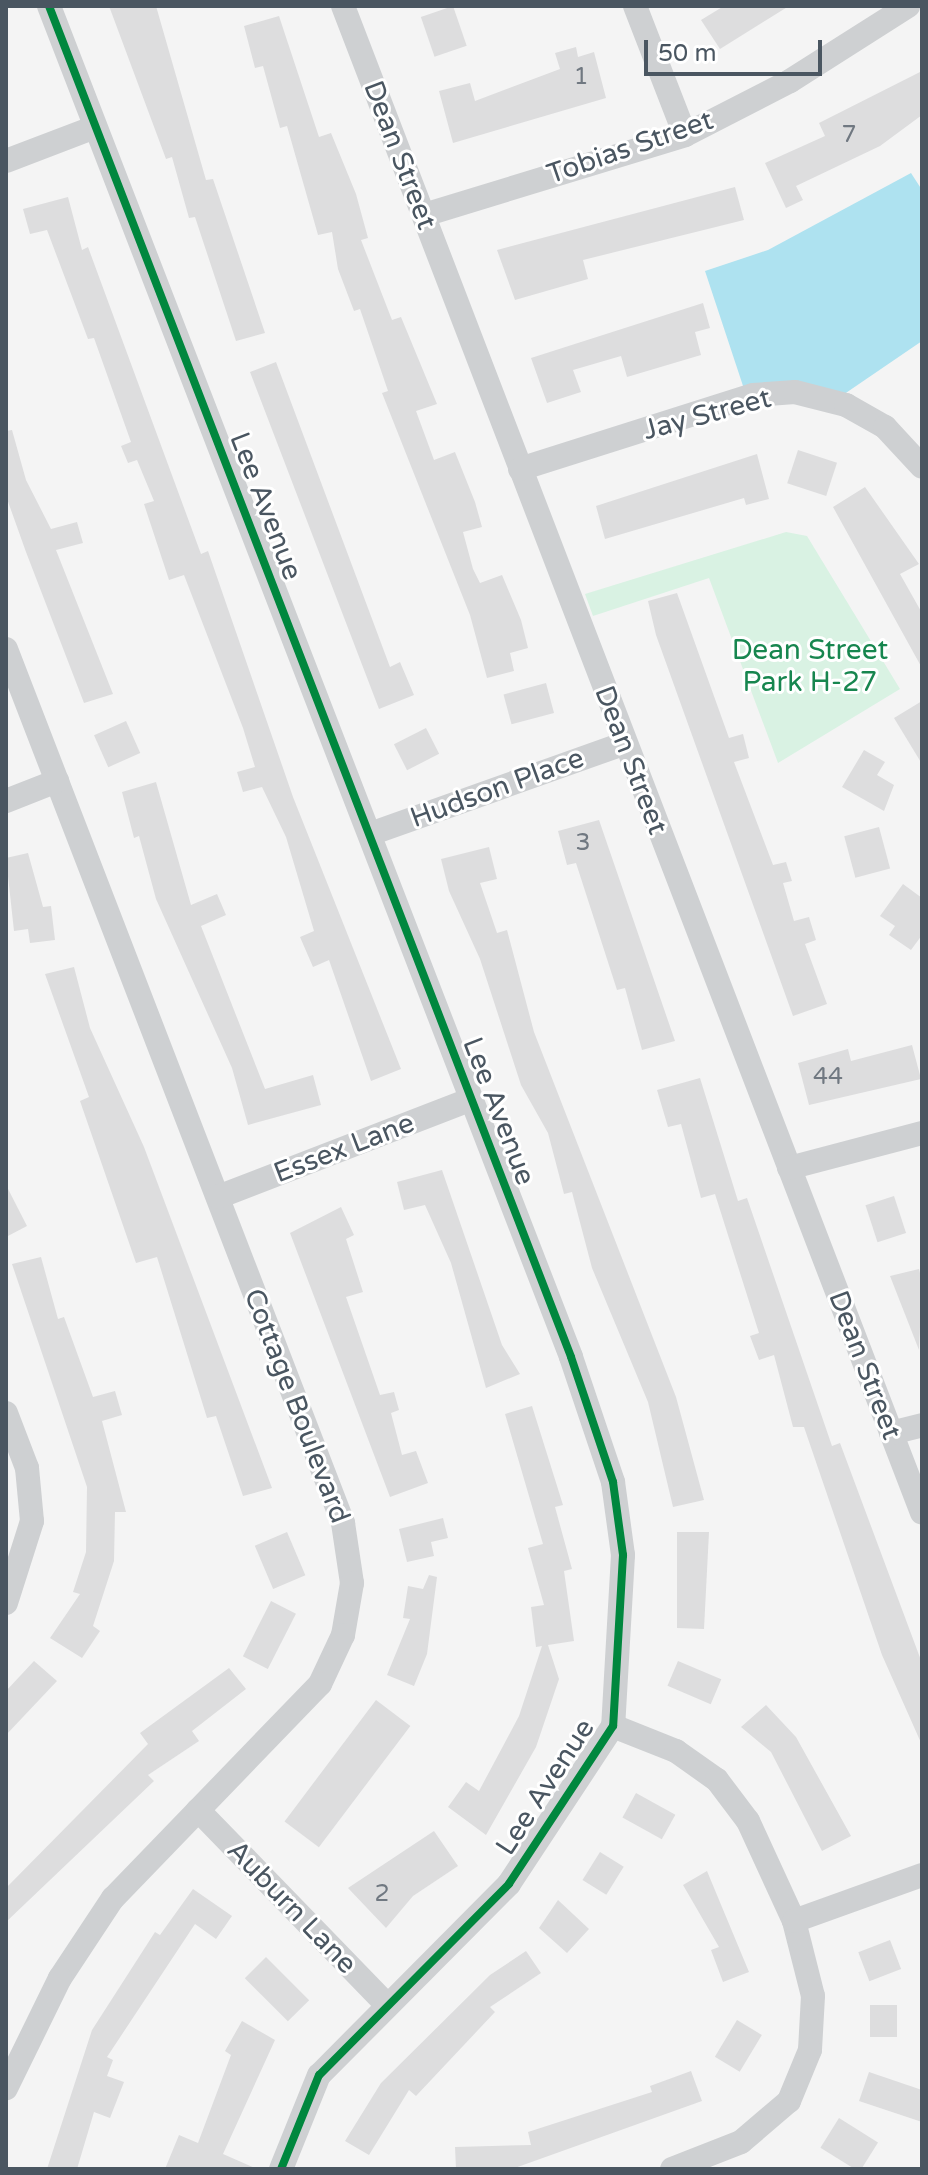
<!DOCTYPE html>
<style>
body{margin:0}
#map{position:relative;width:928px;height:2175px;overflow:hidden;background:#f4f4f4;font-family:"Varela Round",sans-serif}
div>[style]{position:absolute}
[style*='--x']{left:calc(var(--x)*1px);top:calc(var(--y)*1px);width:calc(var(--w)*1px);rotate:calc(var(--a)*1deg)}
.green>*{inset:0;background:#d9f2e3}
.water>*{inset:0;background:#aee2f0}
.building>*{inset:0;background:#ddddde;transform-origin:0 0}
.minor>*{height:24px;margin:-12px;padding:0 12px;transform-origin:12px;border-radius:12px;background:#ced0d2}
.cycleway>*{height:8px;margin:-4px;padding:0 4px;transform-origin:4px;border-radius:4px;background:#00873e}
span{translate:-50% -50%;white-space:nowrap;text-align:center;line-height:1.15;-webkit-text-stroke:6px #fff;paint-order:stroke}
.number-label{font-size:24px;color:#707881}
.number-label span{-webkit-text-stroke-width:0}
.street-label{font-size:28px;color:#4a5661}
.park-label{font-size:28px;color:#17864f}
.frame{position:absolute;inset:0;border:8px solid #4a5661;pointer-events:none}
.scale{position:absolute;left:644px;top:40px;width:178px;height:36px;box-sizing:border-box;border:4px solid #4a5661;border-top:0;padding-left:10px;font-size:24px;line-height:28px;white-space:nowrap;color:#4a5661;-webkit-text-stroke:6px #fff;paint-order:stroke}
</style>
<div id="map">
<div class="green">
<div style="clip-path:polygon(786px 532px,807px 536px,900px 689px,778px 763px,709px 578px,593px 616px,585px 594px)"></div>
</div>
<div class="water">
<div style="clip-path:polygon(911px 173px,922px 190px,922px 341px,837px 399px,746px 395px,705px 271px,768px 250px)"></div>
</div>
<div class="building">
<div style="clip-path:polygon(109px 6px,156px 6px,206px 180px,213px 179px,265px 333px,236px 341px,195px 217px,189px 218px,172px 157px,166px 159px)"></div>
<div style="left:453px;top:6px;width:42px;height:34px;rotate:71deg"></div>
<div style="clip-path:polygon(724px 6px,789px 6px,720px 49px,701px 20px)"></div>
<div style="clip-path:polygon(279px 16px,319px 137px,331px 133px,356px 194px,368px 238px,361px 240px,392px 320px,401px 317px,437px 404px,416px 411px,434px 460px,455px 452px,475px 502px,482px 527px,463px 532px,473px 569px,480px 583px,502px 575px,521px 620px,528px 648px,510px 653px,514px 671px,487px 678px,470px 615px,382px 393px,388px 391px,360px 309px,354px 311px,338px 269px,332px 232px,318px 235px,287px 126px,280px 128px,263px 66px,255px 68px,244px 26px)"></div>
<div style="clip-path:polygon(576px 47px,578px 57px,594px 52px,606px 98px,453px 143px,439px 91px,470px 83px,475px 101px,560px 69px,555px 53px)"></div>
<div style="clip-path:polygon(922px 71px,922px 115px,880px 146px,796px 186px,803px 200px,786px 208px,765px 163px,825px 136px,819px 123px)"></div>
<div style="clip-path:polygon(735px 187px,744px 220px,583px 260px,588px 279px,515px 300px,497px 250px)"></div>
<div style="clip-path:polygon(68px 197px,82px 250px,88px 247px,201px 554px,208px 551px,293px 797px,401px 1069px,371px 1081px,329px 960px,313px 967px,300px 937px,314px 931px,286px 837px,262px 787px,243px 792px,237px 772px,255px 767px,243px 728px,184px 575px,169px 580px,144px 504px,154px 501px,137px 460px,128px 463px,121px 446px,131px 442px,94px 338px,88px 339px,47px 230px,30px 234px,23px 209px)"></div>
<div style="clip-path:polygon(703px 303px,710px 328px,695px 332px,701px 355px,627px 377px,621px 356px,573px 370px,581px 392px,547px 403px,531px 358px)"></div>
<div style="clip-path:polygon(276px 362px,390px 667px,400px 662px,414px 695px,379px 709px,250px 372px)"></div>
<div style="clip-path:polygon(12px 430px,26px 480px,51px 529px,77px 522px,83px 543px,56px 550px,113px 694px,84px 703px,26px 552px,6px 496px,6px 431px)"></div>
<div style="left:798px;top:450px;width:41px;height:35px;rotate:18deg"></div>
<div style="clip-path:polygon(757px 454px,769px 499px,746px 505px,744px 498px,605px 539px,596px 506px)"></div>
<div style="clip-path:polygon(865px 487px,919px 564px,900px 574px,922px 613px,922px 668px,833px 507px)"></div>
<div style="clip-path:polygon(677px 593px,729px 738px,743px 734px,749px 758px,734px 762px,773px 865px,786px 862px,792px 881px,783px 883px,794px 921px,809px 917px,816px 940px,805px 944px,827px 1004px,793px 1016px,656px 635px,648px 601px)"></div>
<div style="left:546px;top:683px;width:31px;height:44px;rotate:75deg"></div>
<div style="clip-path:polygon(922px 701px,922px 764px,894px 718px)"></div>
<div style="left:126px;top:721px;width:35px;height:35px;rotate:66deg"></div>
<div style="left:426px;top:728px;width:29px;height:36px;rotate:63deg"></div>
<div style="clip-path:polygon(864px 750px,885px 762px,877px 775px,894px 785px,884px 811px,842px 787px)"></div>
<div style="clip-path:polygon(156px 782px,191px 905px,217px 894px,226px 915px,201px 926px,265px 1089px,313px 1075px,321px 1105px,248px 1125px,232px 1068px,156px 899px,139px 836px,134px 838px,122px 792px)"></div>
<div style="clip-path:polygon(599px 820px,675px 1041px,642px 1050px,625px 988px,617px 990px,576px 863px,567px 865px,558px 831px)"></div>
<div style="left:879px;top:827px;width:43px;height:36px;rotate:75deg"></div>
<div style="clip-path:polygon(489px 847px,497px 879px,480px 883px,497px 933px,507px 930px,534px 1032px,676px 1397px,704px 1500px,673px 1507px,648px 1402px,592px 1268px,572px 1192px,564px 1194px,548px 1133px,521px 1085px,480px 959px,449px 891px,441px 859px)"></div>
<div style="clip-path:polygon(28px 853px,43px 907px,51px 906px,55px 940px,30px 943px,28px 929px,14px 931px,6px 858px)"></div>
<div style="clip-path:polygon(903px 884px,922px 898px,922px 935px,911px 950px,889px 935px,895px 926px,880px 916px)"></div>
<div style="clip-path:polygon(74px 967px,90px 1028px,144px 1147px,272px 1488px,243px 1496px,216px 1416px,207px 1418px,157px 1257px,136px 1263px,80px 1101px,89px 1097px,45px 974px)"></div>
<div style="clip-path:polygon(912px 1045px,921px 1079px,809px 1105px,798px 1063px,848px 1049px,851px 1061px)"></div>
<div style="clip-path:polygon(700px 1078px,738px 1201px,747px 1198px,832px 1446px,840px 1443px,922px 1663px,922px 1745px,882px 1655px,804px 1427px,793px 1427px,774px 1355px,759px 1360px,750px 1336px,759px 1333px,715px 1194px,701px 1198px,681px 1124px,668px 1127px,657px 1090px)"></div>
<div style="clip-path:polygon(442px 1170px,502px 1345px,520px 1374px,486px 1388px,451px 1263px,425px 1205px,404px 1210px,397px 1182px)"></div>
<div style="clip-path:polygon(6px 1185px,27px 1226px,6px 1237px)"></div>
<div style="left:894px;top:1196px;width:39px;height:30px;rotate:72deg"></div>
<div style="clip-path:polygon(341px 1207px,354px 1235px,346px 1239px,363px 1292px,346px 1297px,380px 1395px,394px 1392px,399px 1410px,391px 1413px,402px 1455px,416px 1451px,428px 1483px,390px 1497px,290px 1233px)"></div>
<div style="clip-path:polygon(41px 1257px,58px 1319px,64px 1317px,93px 1397px,115px 1391px,122px 1415px,102px 1421px,126px 1512px,115px 1512px,114px 1561px,93px 1626px,100px 1631px,82px 1658px,50px 1638px,80px 1594px,73px 1592px,86px 1552px,87px 1487px,12px 1264px)"></div>
<div style="clip-path:polygon(919px 1269px,922px 1281px,919px 1350px,890px 1276px)"></div>
<div style="clip-path:polygon(532px 1406px,563px 1505px,555px 1507px,572px 1569px,564px 1571px,574px 1641px,548px 1645px,559px 1679px,536px 1747px,486px 1835px,448px 1807px,466px 1782px,479px 1791px,519px 1716px,542px 1646px,536px 1647px,531px 1607px,544px 1605px,528px 1548px,543px 1544px,505px 1414px)"></div>
<div style="clip-path:polygon(443px 1518px,448px 1538px,431px 1542px,434px 1556px,407px 1562px,399px 1529px)"></div>
<div style="left:287px;top:1532px;width:47px;height:35px;rotate:67deg"></div>
<div style="clip-path:polygon(677px 1532px,709px 1532px,704px 1629px,677px 1628px)"></div>
<div style="clip-path:polygon(429px 1575px,437px 1577px,427px 1654px,414px 1686px,387px 1675px,410px 1619px,403px 1618px,408px 1586px,423px 1589px)"></div>
<div style="left:271px;top:1601px;width:28px;height:62px;rotate:27deg"></div>
<div style="clip-path:polygon(34px 1661px,57px 1681px,6px 1735px,6px 1691px)"></div>
<div style="left:678px;top:1661px;width:47px;height:27px;rotate:23deg"></div>
<div style="clip-path:polygon(229px 1668px,246px 1689px,192px 1731px,199px 1741px,148px 1775px,154px 1781px,6px 1922px,6px 1888px,148px 1744px,140px 1733px)"></div>
<div style="left:376px;top:1700px;width:43px;height:152px;rotate:37deg"></div>
<div style="clip-path:polygon(766px 1705px,796px 1737px,851px 1836px,822px 1851px,771px 1752px,741px 1727px)"></div>
<div style="left:636px;top:1793px;width:45px;height:28px;rotate:29deg"></div>
<div style="clip-path:polygon(434px 1831px,458px 1866px,413px 1896px,386px 1928px,348px 1888px)"></div>
<div style="left:600px;top:1852px;width:28px;height:33px;rotate:32deg"></div>
<div style="clip-path:polygon(707px 1871px,749px 1972px,723px 1982px,711px 1950px,719px 1947px,683px 1885px)"></div>
<div style="clip-path:polygon(193px 1889px,232px 1916px,216px 1939px,195px 1924px,107px 2057px,113px 2060px,107px 2076px,124px 2082px,110px 2118px,94px 2112px,77px 2169px,47px 2169px,92px 2030px,155px 1932px,160px 1935px)"></div>
<div style="clip-path:polygon(558px 1900px,589px 1929px,567px 1953px,539px 1928px)"></div>
<div style="left:890px;top:1940px;width:31px;height:34px;rotate:69deg"></div>
<div style="clip-path:polygon(526px 1951px,541px 1973px,490px 2007px,495px 2012px,416px 2096px,409px 2090px,369px 2155px,345px 2141px,381px 2083px,490px 1975px)"></div>
<div style="left:266px;top:1957px;width:61px;height:30px;rotate:45deg"></div>
<div style="left:897px;top:2005px;width:32px;height:27px;rotate:90deg"></div>
<div style="left:737px;top:2020px;width:29px;height:43px;rotate:31deg"></div>
<div style="clip-path:polygon(242px 2021px,275px 2040px,223px 2154px,257px 2169px,165px 2169px,179px 2135px,198px 2143px,231px 2055px,225px 2051px)"></div>
<div style="clip-path:polygon(691px 2071px,702px 2101px,512px 2169px,456px 2169px,455px 2147px,531px 2145px,528px 2132px,652px 2092px,650px 2086px)"></div>
<div style="clip-path:polygon(869px 2072px,922px 2090px,922px 2122px,859px 2101px)"></div>
<div style="left:839px;top:2118px;width:46px;height:35px;rotate:32deg"></div>
</div>
<div class="minor">
<div style="--x:49;--y:6;--w:1448;--a:68.87"></div>
<div style="--x:571;--y:1357;--w:132;--a:71.4"></div>
<div style="--x:613;--y:1482;--w:74;--a:82.2"></div>
<div style="--x:623;--y:1555;--w:171;--a:93.3"></div>
<div style="--x:613;--y:1726;--w:189;--a:123.4"></div>
<div style="--x:509;--y:1884;--w:269;--a:134.8"></div>
<div style="--x:319;--y:2075;--w:101;--a:112"></div>
<div style="--x:343;--y:6;--w:1614;--a:68.98"></div>
<div style="--x:635;--y:6;--w:138;--a:68.8"></div>
<div style="--x:6;--y:161;--w:95;--a:-20.9"></div>
<div style="--x:424;--y:215;--w:273;--a:-17"></div>
<div style="--x:685;--y:135;--w:118;--a:-27.2"></div>
<div style="--x:790;--y:81;--w:140;--a:-32.4"></div>
<div style="--x:520;--y:469;--w:244;--a:-17.6"></div>
<div style="--x:753;--y:395;--w:42;--a:-4.1"></div>
<div style="--x:795;--y:392;--w:53;--a:14.3"></div>
<div style="--x:846;--y:405;--w:45;--a:29.4"></div>
<div style="--x:885;--y:427;--w:54;--a:47.2"></div>
<div style="--x:6;--y:649;--w:937;--a:68.91"></div>
<div style="--x:343;--y:1523;--w:61;--a:81.5"></div>
<div style="--x:352;--y:1583;--w:53;--a:99.8"></div>
<div style="--x:343;--y:1635;--w:54;--a:115.1"></div>
<div style="--x:320;--y:1684;--w:298;--a:134"></div>
<div style="--x:113;--y:1898;--w:96;--a:123.5"></div>
<div style="--x:60;--y:1978;--w:123;--a:116.1"></div>
<div style="--x:6;--y:801;--w:55;--a:-21.4"></div>
<div style="--x:370;--y:834;--w:271;--a:-19.6"></div>
<div style="--x:789;--y:1168;--w:138;--a:-14.7"></div>
<div style="--x:218;--y:1197;--w:270;--a:-21.1"></div>
<div style="--x:6;--y:1413;--w:59;--a:69.1"></div>
<div style="--x:27;--y:1468;--w:53;--a:84.6"></div>
<div style="--x:32;--y:1521;--w:86;--a:107.6"></div>
<div style="--x:891;--y:1433;--w:32;--a:-14"></div>
<div style="--x:613;--y:1726;--w:68;--a:21.6"></div>
<div style="--x:676;--y:1751;--w:50;--a:35.3"></div>
<div style="--x:717;--y:1780;--w:51;--a:52.9"></div>
<div style="--x:748;--y:1821;--w:110;--a:65.3"></div>
<div style="--x:794;--y:1921;--w:77;--a:75.8"></div>
<div style="--x:813;--y:1996;--w:54;--a:93.2"></div>
<div style="--x:810;--y:2050;--w:55;--a:112.4"></div>
<div style="--x:789;--y:2101;--w:63;--a:139.5"></div>
<div style="--x:741;--y:2142;--w:74;--a:158.6"></div>
<div style="--x:198;--y:1810;--w:270;--a:45.9"></div>
<div style="--x:794;--y:1921;--w:136;--a:-19.8"></div>
</div>
<div class="cycleway">
<div style="--x:49;--y:6;--w:1448;--a:68.87"></div>
<div style="--x:571;--y:1357;--w:132;--a:71.4"></div>
<div style="--x:613;--y:1482;--w:74;--a:82.2"></div>
<div style="--x:623;--y:1555;--w:171;--a:93.3"></div>
<div style="--x:613;--y:1726;--w:189;--a:123.4"></div>
<div style="--x:509;--y:1884;--w:269;--a:134.8"></div>
<div style="--x:319;--y:2075;--w:101;--a:112"></div>
</div>
<div class="number-label">
<span style="left:581px;top:77px">1</span>
<span style="left:849px;top:135px">7</span>
<span style="left:583px;top:843px">3</span>
<span style="left:828px;top:1077px">44</span>
<span style="left:382px;top:1894px">2</span>
</div>
<div class="street-label">
<span style="left:630px;top:147px;rotate:-19deg">Tobias Street</span>
<span style="left:400px;top:155px;rotate:69deg">Dean Street</span>
<span style="left:707px;top:414px;rotate:-15deg">Jay Street</span>
<span style="left:266px;top:506px;rotate:69deg">Lee Avenue</span>
<span style="left:631px;top:760px;rotate:69deg">Dean Street</span>
<span style="left:497px;top:788px;rotate:-20deg">Hudson Place</span>
<span style="left:499px;top:1111px;rotate:69deg">Lee Avenue</span>
<span style="left:344px;top:1148px;rotate:-21deg">Essex Lane</span>
<span style="left:865px;top:1365px;rotate:69deg">Dean Street</span>
<span style="left:297px;top:1406px;rotate:69deg">Cottage Boulevard</span>
<span style="left:545px;top:1787px;rotate:-57deg">Lee Avenue</span>
<span style="left:292px;top:1907px;rotate:46deg">Auburn Lane</span>
</div>
<div class="park-label">
<span style="left:810px;top:666px">Dean Street<br>Park H-27</span>
</div>
<div class="frame"></div>
<div class="scale">50 m</div>
</div>
